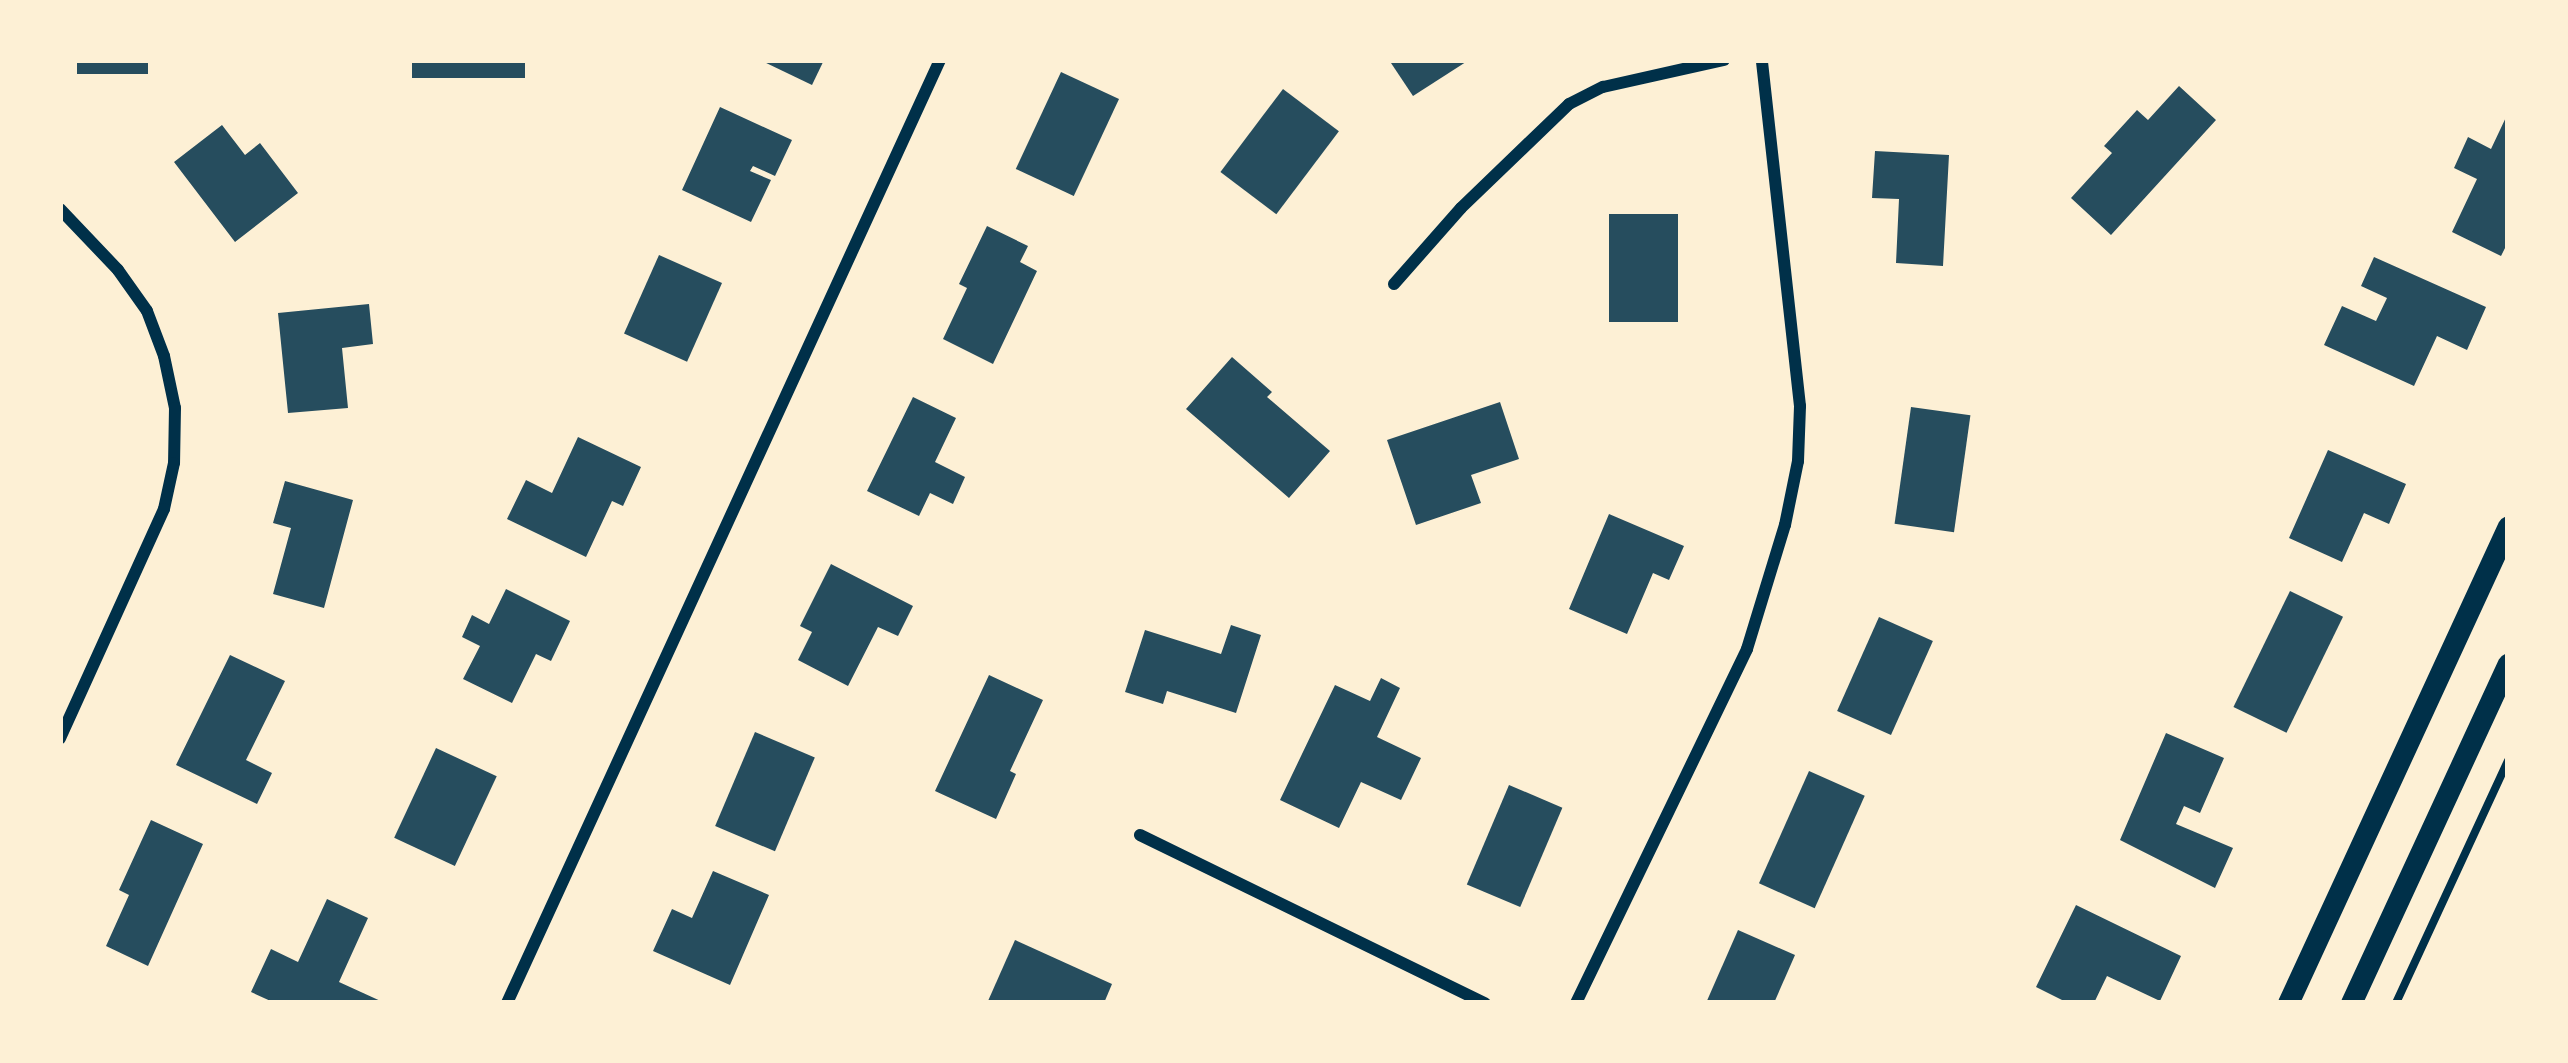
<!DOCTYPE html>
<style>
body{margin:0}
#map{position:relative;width:2568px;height:1063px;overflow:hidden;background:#fdf0d5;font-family:Roboto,sans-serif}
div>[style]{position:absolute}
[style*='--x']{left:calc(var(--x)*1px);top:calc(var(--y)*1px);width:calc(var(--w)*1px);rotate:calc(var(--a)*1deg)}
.building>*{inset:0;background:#264d5e;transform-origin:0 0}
.path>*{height:8px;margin:-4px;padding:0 4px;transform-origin:4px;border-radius:4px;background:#003049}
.minor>*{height:12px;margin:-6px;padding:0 6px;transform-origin:6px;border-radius:6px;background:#003049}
.tertiary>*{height:21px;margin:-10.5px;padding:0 10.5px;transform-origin:10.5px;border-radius:10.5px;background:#003049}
span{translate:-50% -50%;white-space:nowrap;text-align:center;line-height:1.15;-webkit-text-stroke:9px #fdf0d5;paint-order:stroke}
.frame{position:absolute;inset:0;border:63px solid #fdf0d5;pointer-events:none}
</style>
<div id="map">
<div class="building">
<div style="left:77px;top:60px;width:71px;height:14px"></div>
<div style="left:412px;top:60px;width:113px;height:18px"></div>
<div style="clip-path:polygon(760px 60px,824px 60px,812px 85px)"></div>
<div style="clip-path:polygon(1389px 60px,1469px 60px,1413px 96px)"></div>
<div style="left:1061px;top:72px;width:64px;height:107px;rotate:25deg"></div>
<div style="clip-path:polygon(2179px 86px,2216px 120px,2111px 235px,2071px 198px,2112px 153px,2104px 146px,2137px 110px,2148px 120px)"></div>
<div style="left:1283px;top:89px;width:70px;height:104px;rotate:37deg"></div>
<div style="clip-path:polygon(720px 107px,792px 140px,775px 176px,753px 166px,750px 171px,771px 180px,751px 222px,682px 190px)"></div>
<div style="clip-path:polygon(2508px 113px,2508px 242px,2501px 256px,2452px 232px,2477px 179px,2454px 168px,2468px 137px,2491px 149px)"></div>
<div style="clip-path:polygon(222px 125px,245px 155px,260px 143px,298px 193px,235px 242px,174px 162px)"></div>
<div style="clip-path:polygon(1875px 151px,1949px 155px,1943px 266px,1896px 263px,1899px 199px,1872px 198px)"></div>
<div style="left:1609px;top:214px;width:69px;height:108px"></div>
<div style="clip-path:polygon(987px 226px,1028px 246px,1020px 262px,1037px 271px,993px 364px,943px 339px,967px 288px,959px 284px)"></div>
<div style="left:659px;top:255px;width:69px;height:86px;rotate:24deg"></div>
<div style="clip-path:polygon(2374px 257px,2486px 307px,2467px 350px,2437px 336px,2414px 386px,2324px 345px,2342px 306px,2376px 321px,2387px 298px,2361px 286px)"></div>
<div style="clip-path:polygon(369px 304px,373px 344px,342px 348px,348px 408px,288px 413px,278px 313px)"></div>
<div style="clip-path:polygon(1232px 357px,1272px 392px,1267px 397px,1330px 451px,1289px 498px,1186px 409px)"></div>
<div style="clip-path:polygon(913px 397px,956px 418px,935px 462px,965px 477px,953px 504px,930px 493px,919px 516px,867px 491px)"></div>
<div style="clip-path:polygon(1500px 402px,1519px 459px,1471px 475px,1481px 503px,1416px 525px,1387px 440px)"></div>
<div style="left:1911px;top:407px;width:60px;height:118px;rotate:8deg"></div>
<div style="clip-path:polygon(578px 437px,641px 467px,623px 506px,612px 501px,586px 557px,507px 519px,526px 480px,552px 493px)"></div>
<div style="clip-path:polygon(2328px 450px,2406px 484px,2389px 524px,2364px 513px,2342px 562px,2289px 538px)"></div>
<div style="clip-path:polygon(285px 481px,353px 500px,324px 608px,273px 594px,291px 528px,273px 523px)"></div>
<div style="clip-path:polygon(1609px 514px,1684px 546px,1669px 580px,1653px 573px,1627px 634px,1569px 609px)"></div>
<div style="clip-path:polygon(831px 564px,913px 606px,898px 636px,878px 627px,848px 686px,798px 660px,812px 632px,800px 626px)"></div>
<div style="clip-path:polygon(506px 589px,570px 621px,551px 661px,536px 654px,512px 703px,463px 679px,480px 646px,462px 637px,472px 615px,489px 624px)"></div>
<div style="left:2290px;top:591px;width:59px;height:129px;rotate:26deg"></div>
<div style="left:1879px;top:617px;width:59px;height:103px;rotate:24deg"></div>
<div style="clip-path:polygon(1231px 625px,1261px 635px,1236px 713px,1167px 691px,1163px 704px,1125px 692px,1145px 630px,1221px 654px)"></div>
<div style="clip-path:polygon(230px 655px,285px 681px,246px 760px,272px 773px,257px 804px,176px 765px)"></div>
<div style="clip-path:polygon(989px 675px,1043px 700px,1010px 771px,1016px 774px,996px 819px,935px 791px)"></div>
<div style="clip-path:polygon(1381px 678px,1400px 688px,1377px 737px,1421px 758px,1401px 800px,1361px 782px,1339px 828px,1280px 800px,1335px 685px,1370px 701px)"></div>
<div style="left:755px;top:732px;width:65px;height:102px;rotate:23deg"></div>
<div style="clip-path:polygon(2166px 733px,2224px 758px,2200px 813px,2184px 806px,2176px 824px,2233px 848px,2215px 888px,2120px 840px)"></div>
<div style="left:436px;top:748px;width:67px;height:99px;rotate:25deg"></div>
<div style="left:1809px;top:771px;width:61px;height:123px;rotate:24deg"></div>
<div style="left:1509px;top:785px;width:58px;height:108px;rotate:23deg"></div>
<div style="clip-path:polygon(151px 820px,203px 844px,148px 966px,106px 946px,129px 895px,119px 890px)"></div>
<div style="clip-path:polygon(713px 871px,769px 895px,730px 985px,653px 951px,672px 909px,692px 918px)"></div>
<div style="clip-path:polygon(327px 899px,368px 918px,339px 982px,385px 1003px,275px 1003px,251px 992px,271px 949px,298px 962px)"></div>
<div style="clip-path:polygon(2076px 905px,2181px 956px,2160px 1001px,2107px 976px,2094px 1003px,2068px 1003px,2036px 987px)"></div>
<div style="clip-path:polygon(1738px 930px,1795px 955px,1774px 1003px,1706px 1003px)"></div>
<div style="clip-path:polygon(1015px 940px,1112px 984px,1104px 1003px,988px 1001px)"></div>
</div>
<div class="path">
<div style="--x:2396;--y:1003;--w:267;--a:-65.2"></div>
</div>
<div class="minor">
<div style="--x:60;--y:209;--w:84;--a:46.4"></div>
<div style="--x:118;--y:270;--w:50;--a:54.7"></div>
<div style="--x:147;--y:311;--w:48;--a:69.3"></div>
<div style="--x:164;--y:356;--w:53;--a:78.1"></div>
<div style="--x:175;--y:408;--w:55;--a:91"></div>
<div style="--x:174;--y:463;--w:47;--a:102.3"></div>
<div style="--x:164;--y:509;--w:252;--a:114.4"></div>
<div style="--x:1394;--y:284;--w:101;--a:-48.6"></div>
<div style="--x:1461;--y:208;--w:150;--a:-43.9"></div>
<div style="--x:1569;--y:104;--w:38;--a:-27"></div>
<div style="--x:1603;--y:87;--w:124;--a:-12.6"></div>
<div style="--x:1140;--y:835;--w:384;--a:26"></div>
<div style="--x:507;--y:1003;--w:1038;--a:-65.34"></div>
<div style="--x:1576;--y:1003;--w:393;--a:-64.2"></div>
<div style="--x:1747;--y:649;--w:130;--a:-73"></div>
<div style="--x:1785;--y:525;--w:65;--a:-78.5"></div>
<div style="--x:1798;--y:461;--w:55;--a:-87.9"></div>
<div style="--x:1800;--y:406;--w:348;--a:-96.3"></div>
</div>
<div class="tertiary">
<div style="--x:2288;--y:1003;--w:525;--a:-65.24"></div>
<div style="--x:2351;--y:1003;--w:374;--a:-65.2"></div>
</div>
<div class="frame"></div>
</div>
